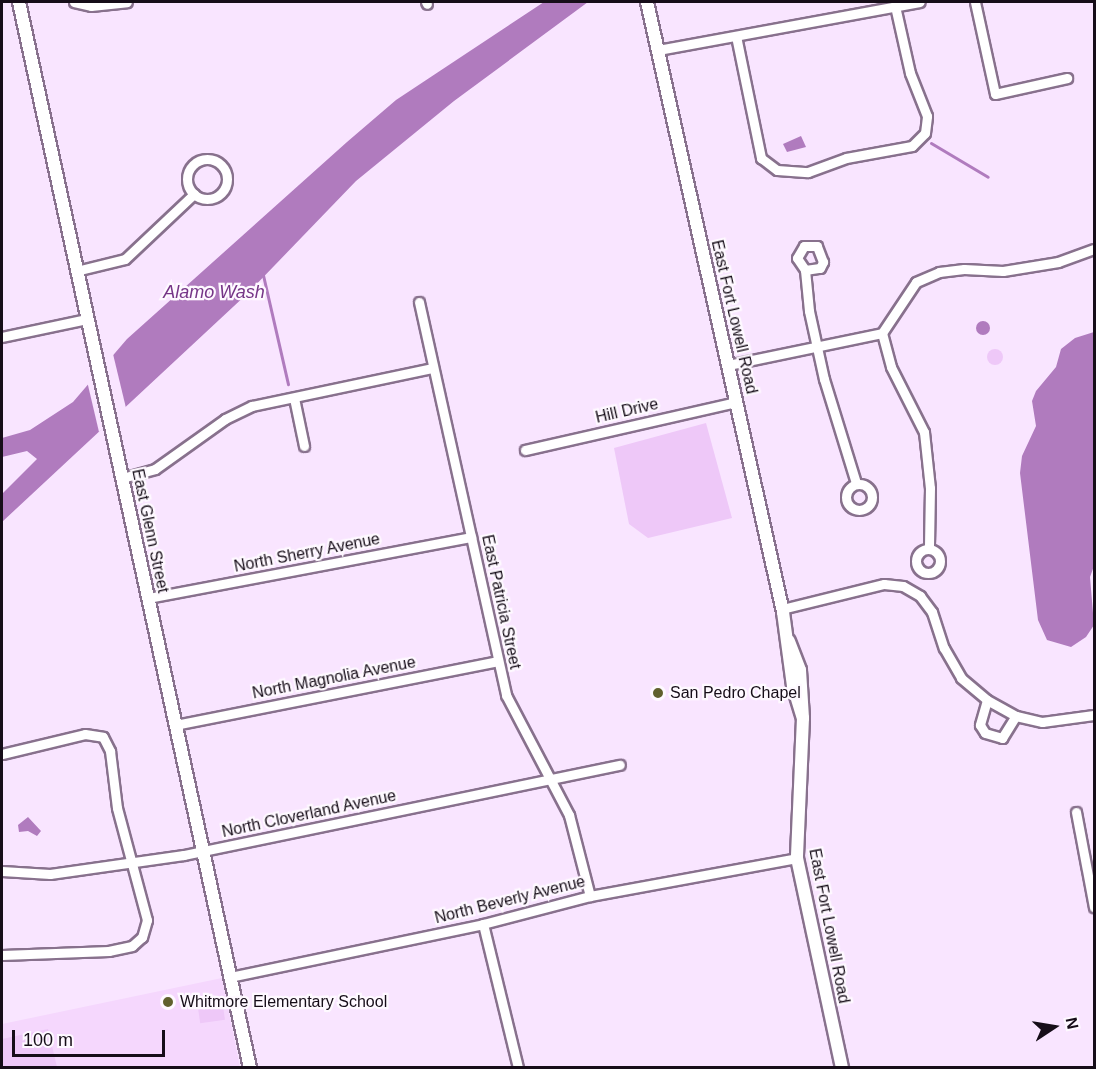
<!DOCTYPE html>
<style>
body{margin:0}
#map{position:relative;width:1096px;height:1069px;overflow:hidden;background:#f9e5ff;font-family:Arial,sans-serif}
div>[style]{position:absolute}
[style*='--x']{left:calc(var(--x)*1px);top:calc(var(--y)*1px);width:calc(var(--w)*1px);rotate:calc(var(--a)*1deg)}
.built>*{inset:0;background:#f5d7fd}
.green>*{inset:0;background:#eec8f8;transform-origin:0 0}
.round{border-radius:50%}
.water>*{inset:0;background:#b07bbe}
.pier>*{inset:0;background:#f9e5ff}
.stream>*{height:3px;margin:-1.5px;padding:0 1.5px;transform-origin:1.5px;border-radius:1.5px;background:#b07bbe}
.roads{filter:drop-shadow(2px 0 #88718d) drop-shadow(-2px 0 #88718d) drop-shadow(0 2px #88718d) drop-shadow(0 -2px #88718d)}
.street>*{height:9px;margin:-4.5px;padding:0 4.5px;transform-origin:4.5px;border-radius:4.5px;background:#fff}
.street>.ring{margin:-4.5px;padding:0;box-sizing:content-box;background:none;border:9px solid #fff;border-radius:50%}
.secondary>*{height:12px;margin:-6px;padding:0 6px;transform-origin:6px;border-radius:6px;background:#fff}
.dots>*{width:16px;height:16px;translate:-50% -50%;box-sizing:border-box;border:3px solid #fef9ff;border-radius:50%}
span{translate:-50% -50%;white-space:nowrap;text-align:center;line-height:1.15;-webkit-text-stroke:4.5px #fef9ff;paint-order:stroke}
.street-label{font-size:16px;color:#160d18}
.poi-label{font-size:16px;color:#160d18}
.left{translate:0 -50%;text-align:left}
.water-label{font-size:18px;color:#763587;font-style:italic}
.frame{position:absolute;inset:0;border:3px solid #160d18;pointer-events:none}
.north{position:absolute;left:1024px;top:997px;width:60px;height:60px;-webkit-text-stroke:4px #fef9ff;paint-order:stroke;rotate:78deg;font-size:16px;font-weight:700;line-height:24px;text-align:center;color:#160d18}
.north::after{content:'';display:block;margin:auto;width:21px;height:27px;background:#160d18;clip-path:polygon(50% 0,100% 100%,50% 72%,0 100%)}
.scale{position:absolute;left:12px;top:1030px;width:153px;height:27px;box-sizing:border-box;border:3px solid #160d18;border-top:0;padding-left:8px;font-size:18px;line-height:21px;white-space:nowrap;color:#160d18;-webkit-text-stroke:4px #fef9ff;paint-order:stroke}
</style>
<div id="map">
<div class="built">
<div style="clip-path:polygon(222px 978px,240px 1067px,2px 1067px,2px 1024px)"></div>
</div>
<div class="green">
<div class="round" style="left:987px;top:349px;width:16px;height:16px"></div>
<div style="clip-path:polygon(706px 423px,732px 518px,648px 538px,629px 524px,614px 448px)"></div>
<div style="left:223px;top:1006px;width:14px;height:25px;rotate:82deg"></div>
<div style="clip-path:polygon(48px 1029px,57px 1067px,2px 1067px,2px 1039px)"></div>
</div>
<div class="water">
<div style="clip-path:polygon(544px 2px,588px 2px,454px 101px,356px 181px,248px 293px,2px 522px,2px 494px,37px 459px,27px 451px,2px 457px,2px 438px,30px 430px,73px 402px,127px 339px,347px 142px,396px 100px)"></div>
<div style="clip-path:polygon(801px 136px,806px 147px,787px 152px,783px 144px)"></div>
<div class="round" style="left:976px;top:321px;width:14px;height:14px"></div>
<div style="clip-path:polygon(1094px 332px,1094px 566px,1090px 577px,1094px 625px,1086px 637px,1071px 647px,1047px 640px,1038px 620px,1020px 473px,1022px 456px,1036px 426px,1032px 401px,1036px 391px,1056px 367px,1061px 349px,1075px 338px)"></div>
<div style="clip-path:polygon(28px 817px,41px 831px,37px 836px,28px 831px,19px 832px,18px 825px)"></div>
</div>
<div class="pier">
<div style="clip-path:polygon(113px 354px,126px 408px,99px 432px,87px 381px)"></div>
</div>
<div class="stream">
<div style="--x:931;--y:143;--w:66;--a:30.8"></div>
<div style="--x:263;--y:275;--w:112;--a:77.1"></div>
</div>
<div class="roads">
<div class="street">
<div style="--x:74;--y:2;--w:17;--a:13"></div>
<div style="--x:91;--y:6;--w:36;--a:-6"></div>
<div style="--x:426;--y:2;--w:2;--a:63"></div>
<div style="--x:975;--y:2;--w:94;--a:77.7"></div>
<div style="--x:995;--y:94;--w:74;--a:-12.5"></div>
<div style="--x:736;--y:36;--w:125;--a:78.4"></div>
<div style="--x:761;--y:158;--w:20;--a:37"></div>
<div style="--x:777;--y:170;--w:31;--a:4"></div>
<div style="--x:808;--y:172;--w:40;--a:-20.2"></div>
<div style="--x:846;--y:158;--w:67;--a:-10.3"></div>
<div style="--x:912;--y:146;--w:18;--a:-45"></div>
<div style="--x:925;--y:133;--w:17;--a:-83"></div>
<div style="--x:927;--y:116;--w:46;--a:-111.6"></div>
<div style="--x:910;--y:73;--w:69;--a:-102.6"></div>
<div style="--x:658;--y:50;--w:266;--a:-10.4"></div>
<div class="ring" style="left:187px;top:159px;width:31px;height:31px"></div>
<div style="--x:805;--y:270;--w:15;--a:-8"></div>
<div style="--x:820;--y:268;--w:7;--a:-63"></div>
<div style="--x:823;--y:262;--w:17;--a:-111"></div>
<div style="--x:817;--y:246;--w:13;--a:180"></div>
<div style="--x:804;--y:246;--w:14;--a:120"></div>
<div style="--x:797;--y:258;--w:14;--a:56"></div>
<div style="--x:805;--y:270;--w:41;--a:84.4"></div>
<div style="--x:809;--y:311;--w:70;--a:77.6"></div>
<div style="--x:824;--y:379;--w:109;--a:72.9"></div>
<div style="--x:76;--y:271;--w:50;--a:-13.8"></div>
<div style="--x:125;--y:259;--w:95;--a:-43.3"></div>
<div style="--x:419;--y:302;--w:403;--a:77.5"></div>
<div style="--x:506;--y:695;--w:136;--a:62.3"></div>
<div style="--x:569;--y:815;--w:84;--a:75.5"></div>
<div style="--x:882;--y:333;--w:35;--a:75"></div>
<div style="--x:891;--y:367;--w:73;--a:63.1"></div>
<div style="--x:924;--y:432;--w:56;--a:83.9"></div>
<div style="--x:930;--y:488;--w:60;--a:91"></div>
<div style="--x:2;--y:337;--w:87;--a:-12"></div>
<div style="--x:728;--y:365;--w:157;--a:-11.7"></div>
<div style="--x:882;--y:333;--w:61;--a:-56.3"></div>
<div style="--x:916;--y:282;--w:25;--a:-23"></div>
<div style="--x:939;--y:272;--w:25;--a:-7"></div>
<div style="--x:964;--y:269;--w:39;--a:3"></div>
<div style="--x:1003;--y:271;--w:56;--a:-9.3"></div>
<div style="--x:1058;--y:262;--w:38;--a:-20"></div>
<div style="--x:294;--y:398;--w:49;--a:78.2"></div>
<div style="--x:525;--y:450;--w:216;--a:-12.8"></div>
<div style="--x:122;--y:478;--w:34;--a:-15"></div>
<div style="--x:155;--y:469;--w:86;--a:-35.5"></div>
<div style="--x:225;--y:419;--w:30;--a:-26"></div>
<div style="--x:252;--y:406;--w:184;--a:-11.9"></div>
<div class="ring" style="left:846px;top:484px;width:17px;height:17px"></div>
<div class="ring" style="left:916px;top:549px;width:15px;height:15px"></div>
<div style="--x:148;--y:598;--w:329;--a:-10.7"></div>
<div style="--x:782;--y:609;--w:105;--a:-13.8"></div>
<div style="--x:884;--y:584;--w:19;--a:6"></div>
<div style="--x:903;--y:586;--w:20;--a:30"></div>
<div style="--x:920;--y:596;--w:20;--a:53"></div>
<div style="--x:932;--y:612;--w:38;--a:72"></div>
<div style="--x:944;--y:648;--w:34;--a:60"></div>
<div style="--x:961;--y:678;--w:34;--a:40"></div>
<div style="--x:987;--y:700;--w:33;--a:29"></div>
<div style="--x:1016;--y:716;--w:27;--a:13"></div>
<div style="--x:1042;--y:722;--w:52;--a:-7.7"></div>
<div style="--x:987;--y:700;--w:26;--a:106"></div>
<div style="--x:980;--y:725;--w:9;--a:58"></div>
<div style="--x:985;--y:733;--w:18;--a:16"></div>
<div style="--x:1002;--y:738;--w:26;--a:-58"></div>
<div style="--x:175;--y:725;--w:329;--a:-11.2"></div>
<div style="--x:2;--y:754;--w:85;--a:-13.5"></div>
<div style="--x:85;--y:734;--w:18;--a:9"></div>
<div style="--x:103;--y:737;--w:16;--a:63"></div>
<div style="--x:110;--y:751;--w:57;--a:83"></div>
<div style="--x:117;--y:808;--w:116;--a:75"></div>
<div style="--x:147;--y:920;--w:18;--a:106"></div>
<div style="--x:142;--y:937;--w:13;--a:138"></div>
<div style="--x:132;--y:946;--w:24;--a:168"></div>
<div style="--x:109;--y:951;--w:107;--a:177.9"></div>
<div style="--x:1076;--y:812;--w:97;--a:79.3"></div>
<div style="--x:2;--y:871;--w:48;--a:3.6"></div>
<div style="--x:50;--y:874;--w:135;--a:-8.1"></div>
<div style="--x:184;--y:855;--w:445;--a:-11.7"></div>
<div style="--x:483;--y:924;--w:148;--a:76.3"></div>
<div style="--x:230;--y:977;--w:258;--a:-11.8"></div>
<div style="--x:483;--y:924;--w:111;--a:-14.7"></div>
<div style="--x:590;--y:896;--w:210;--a:-10.4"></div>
</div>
<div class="secondary">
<div style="--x:19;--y:2;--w:1091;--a:77.77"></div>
<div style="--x:647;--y:2;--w:625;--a:77.43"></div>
<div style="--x:783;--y:612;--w:75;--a:82.3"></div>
<div style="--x:793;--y:686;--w:34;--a:73"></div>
<div style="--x:803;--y:718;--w:48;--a:-93.6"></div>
<div style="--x:800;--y:670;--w:31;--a:-111"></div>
<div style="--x:803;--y:718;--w:140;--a:92.5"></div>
<div style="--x:797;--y:858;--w:215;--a:77.9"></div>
</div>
</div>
<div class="dots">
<div style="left:658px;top:693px;background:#60602d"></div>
<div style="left:168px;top:1002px;background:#60602d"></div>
</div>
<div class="street-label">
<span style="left:734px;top:317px;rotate:77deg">East Fort Lowell Road</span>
<span style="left:627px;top:411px;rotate:-13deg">Hill Drive</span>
<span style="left:150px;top:531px;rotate:78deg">East Glenn Street</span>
<span style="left:307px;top:553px;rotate:-11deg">North Sherry Avenue</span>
<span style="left:501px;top:602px;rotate:78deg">East Patricia Street</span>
<span style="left:334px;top:678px;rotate:-11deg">North Magnolia Avenue</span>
<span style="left:309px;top:814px;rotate:-12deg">North Cloverland Avenue</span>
<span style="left:510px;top:900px;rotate:-14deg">North Beverly Avenue</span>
<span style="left:829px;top:926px;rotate:79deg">East Fort Lowell Road</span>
</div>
<div class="poi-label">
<span class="left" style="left:670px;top:693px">San Pedro Chapel</span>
<span class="left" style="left:180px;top:1002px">Whitmore Elementary School</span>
</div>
<div class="water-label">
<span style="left:214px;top:292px">Alamo Wash</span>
</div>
<div class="frame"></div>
<div class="north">N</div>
<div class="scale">100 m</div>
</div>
